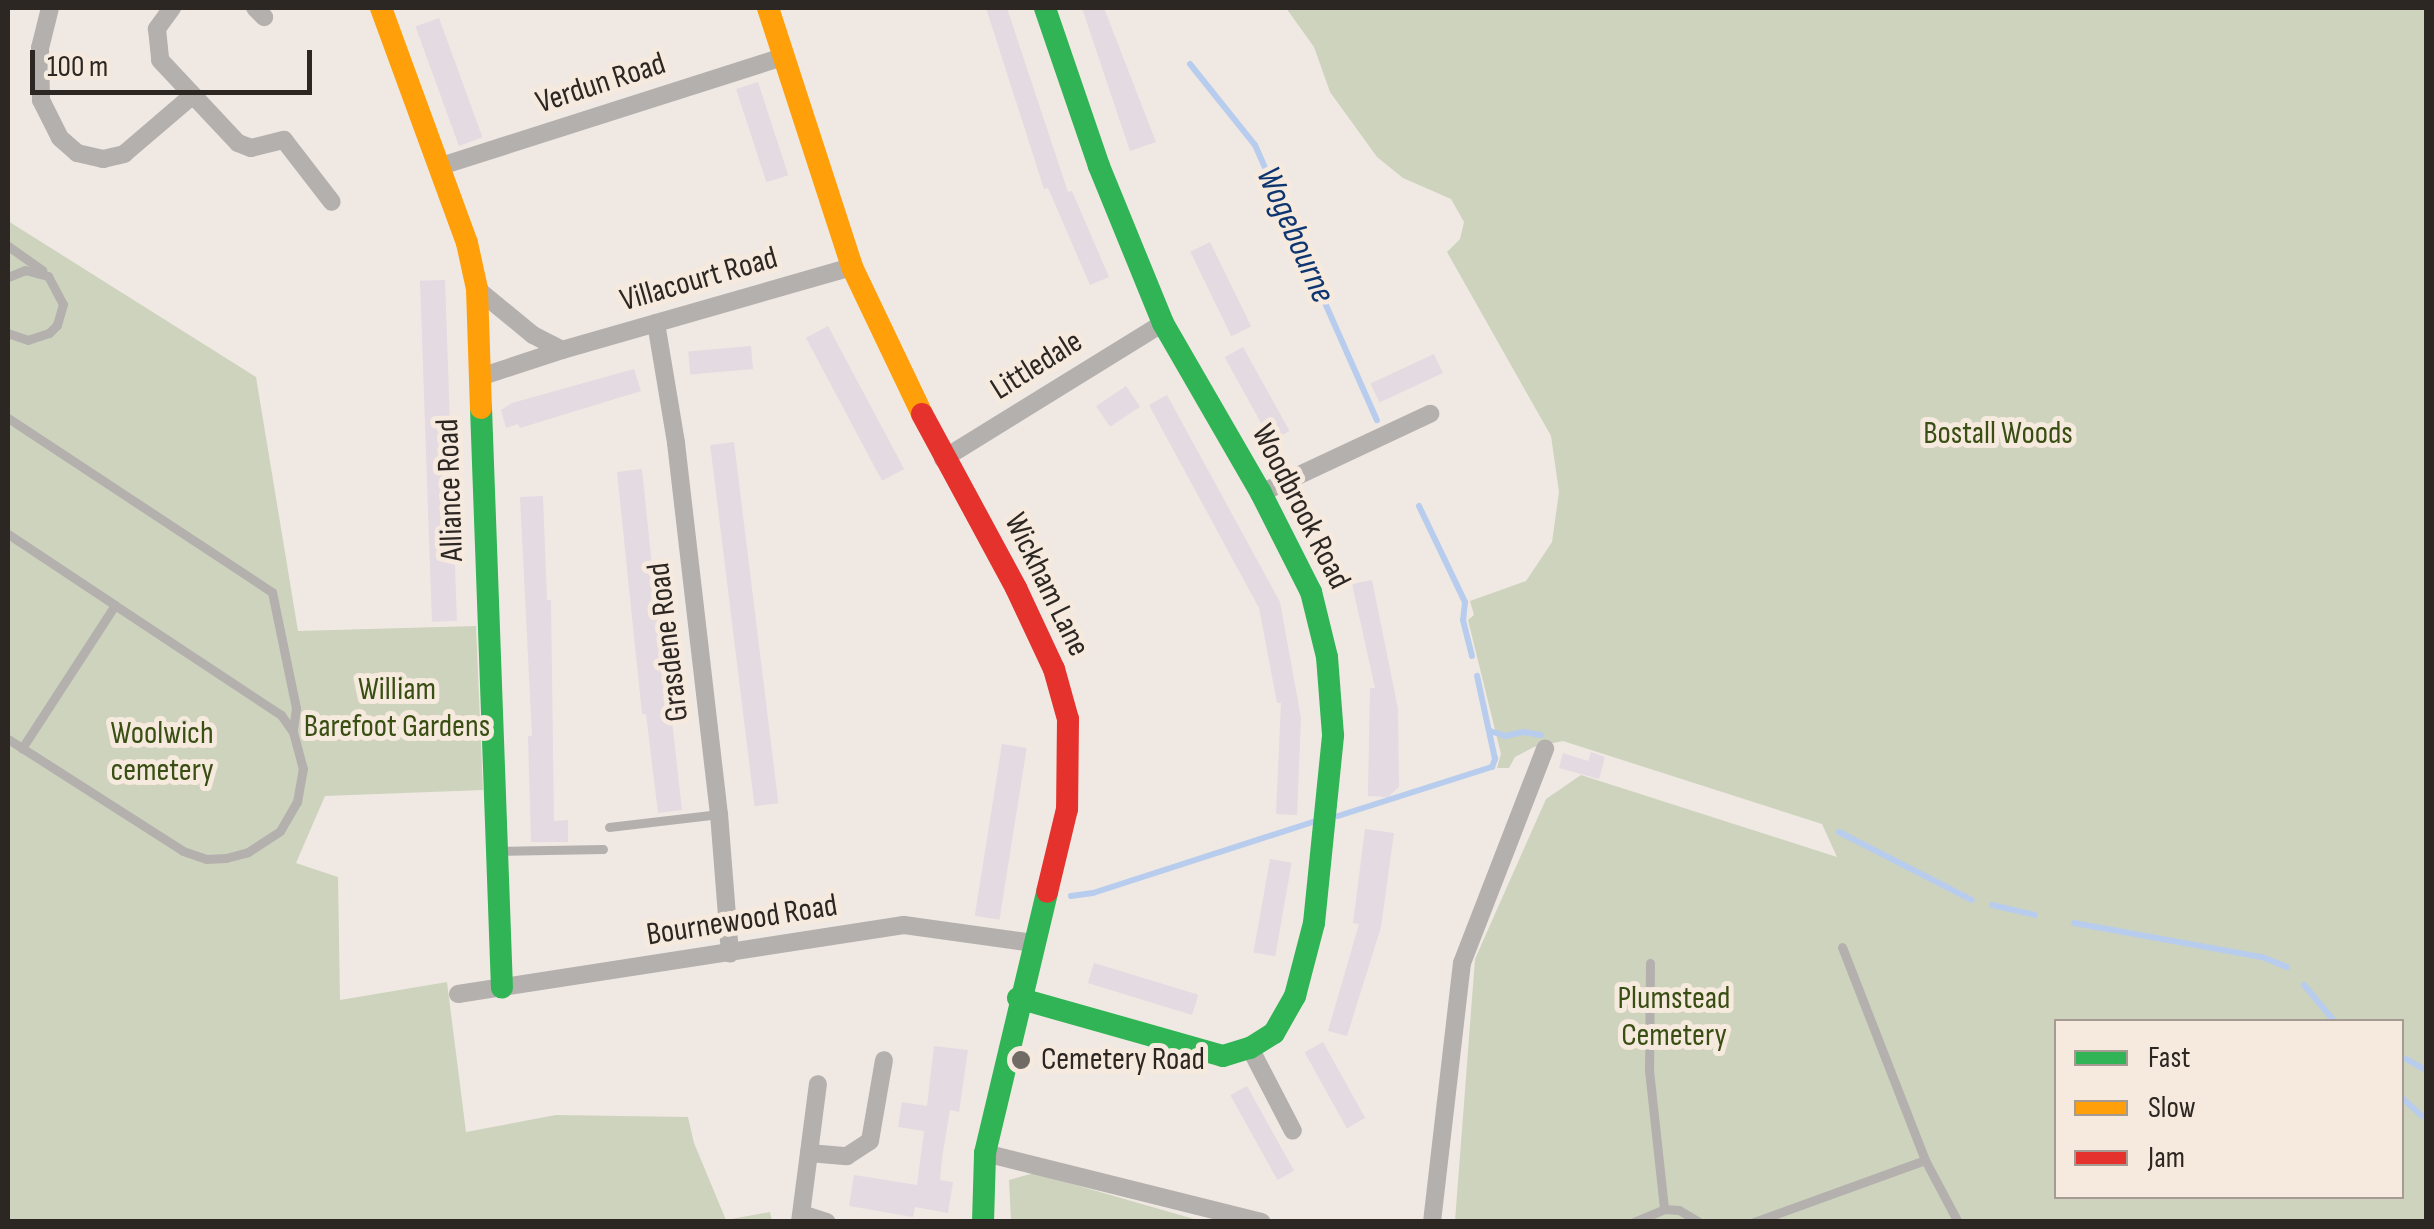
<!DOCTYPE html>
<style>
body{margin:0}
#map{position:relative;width:2434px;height:1229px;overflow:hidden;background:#f0e9e3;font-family:"Sofia Sans Condensed",sans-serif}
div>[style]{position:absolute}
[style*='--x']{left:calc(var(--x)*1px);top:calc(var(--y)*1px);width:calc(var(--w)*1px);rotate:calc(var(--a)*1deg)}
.green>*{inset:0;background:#ced3be}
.stream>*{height:6px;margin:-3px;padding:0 3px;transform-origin:3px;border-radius:3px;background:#b8cdee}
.building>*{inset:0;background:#e3dae2;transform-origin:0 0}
.lane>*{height:9px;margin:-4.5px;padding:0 4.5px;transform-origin:4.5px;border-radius:4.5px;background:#b4b0ae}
.street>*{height:18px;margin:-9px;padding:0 9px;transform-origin:9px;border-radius:9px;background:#b4b0ae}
.fast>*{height:22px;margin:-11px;padding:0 11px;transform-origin:11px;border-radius:11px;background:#30b455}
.slow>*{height:22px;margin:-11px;padding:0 11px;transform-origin:11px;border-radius:11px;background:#ff9f0a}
.jam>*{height:22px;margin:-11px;padding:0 11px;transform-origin:11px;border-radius:11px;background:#e5322d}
.dots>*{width:28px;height:28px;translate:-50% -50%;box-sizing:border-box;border:5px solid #f6e9dd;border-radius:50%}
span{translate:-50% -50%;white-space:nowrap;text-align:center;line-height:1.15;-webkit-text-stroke:10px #f6e9dd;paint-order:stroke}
.street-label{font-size:32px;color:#2c2723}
.park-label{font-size:32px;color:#394e12}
.poi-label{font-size:32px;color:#2c2723}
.left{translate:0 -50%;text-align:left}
.water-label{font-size:35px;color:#0d356f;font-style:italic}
.frame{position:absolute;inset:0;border:10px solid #2c2723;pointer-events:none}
.legend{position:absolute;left:2054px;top:1019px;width:350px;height:180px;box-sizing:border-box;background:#f6e9dd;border:2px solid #a59b93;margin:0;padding:12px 18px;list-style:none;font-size:30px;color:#2c2723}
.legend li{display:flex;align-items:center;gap:20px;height:50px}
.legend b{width:50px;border:2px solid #a59b93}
.scale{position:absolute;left:30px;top:50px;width:282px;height:45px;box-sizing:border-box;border:5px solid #2c2723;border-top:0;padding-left:12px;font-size:30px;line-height:35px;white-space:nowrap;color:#2c2723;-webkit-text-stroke:8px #f6e9dd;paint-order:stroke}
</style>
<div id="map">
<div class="green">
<div style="clip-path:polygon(evenodd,1286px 8px,2426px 8px,2426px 1221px,1455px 1221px,1475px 959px,1546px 799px,1581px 775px,1837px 857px,1822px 824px,1563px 741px,1534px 747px,1515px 757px,1509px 768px,1497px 768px,1501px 754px,1468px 620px,1474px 615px,1470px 601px,1526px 581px,1552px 542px,1559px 492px,1551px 436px,1447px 252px,1460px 239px,1464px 222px,1451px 199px,1403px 178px,1377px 157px,1330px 92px,1314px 47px,1286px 8px,2056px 1022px,2402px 1022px,2402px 1196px,2056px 1196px,2056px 1022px)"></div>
<div style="clip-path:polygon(8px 221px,256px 377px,298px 631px,476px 626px,483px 790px,325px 796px,296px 863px,338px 877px,340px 1000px,447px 982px,466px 1132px,556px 1115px,688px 1117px,694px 1143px,726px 1220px,770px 1212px,772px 1221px,8px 1221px)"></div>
<div style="clip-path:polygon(1034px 1173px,1201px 1221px,1011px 1221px,1009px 1180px)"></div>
</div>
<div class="stream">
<div style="--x:1190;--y:64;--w:104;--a:51.3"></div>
<div style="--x:1255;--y:145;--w:301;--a:66.1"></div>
<div style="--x:1419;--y:506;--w:106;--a:64.4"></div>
<div style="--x:1465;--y:602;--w:18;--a:96"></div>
<div style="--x:1463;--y:620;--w:37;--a:76"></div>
<div style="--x:1490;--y:731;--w:16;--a:18"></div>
<div style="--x:1505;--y:736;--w:19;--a:-12"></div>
<div style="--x:1524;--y:732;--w:17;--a:10"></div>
<div style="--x:1338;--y:816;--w:162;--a:-17.7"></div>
<div style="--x:1492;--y:767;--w:9;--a:-69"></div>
<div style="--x:1495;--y:759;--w:85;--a:-102.2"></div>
<div style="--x:1839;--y:832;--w:149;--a:27.1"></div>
<div style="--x:1071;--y:896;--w:22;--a:-8"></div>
<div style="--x:1093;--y:893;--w:231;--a:-17.9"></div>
<div style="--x:1992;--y:905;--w:44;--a:13.1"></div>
<div style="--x:2074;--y:923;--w:191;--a:10.3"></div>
<div style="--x:2262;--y:957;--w:27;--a:22"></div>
<div style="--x:2304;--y:985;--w:48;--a:50"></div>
<div style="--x:2406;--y:1059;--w:23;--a:29"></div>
<div style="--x:2402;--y:1098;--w:27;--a:42"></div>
</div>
<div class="building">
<div style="clip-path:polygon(986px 8px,1007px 8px,1068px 192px,1072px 191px,1109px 277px,1090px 285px,1048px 188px,1044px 189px)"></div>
<div style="clip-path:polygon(1082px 8px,1104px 8px,1156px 142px,1130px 151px)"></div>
<div style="left:439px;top:18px;width:127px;height:25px;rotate:70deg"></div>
<div style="left:758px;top:82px;width:98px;height:23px;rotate:72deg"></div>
<div style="left:1210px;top:242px;width:94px;height:22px;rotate:64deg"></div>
<div style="left:445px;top:280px;width:341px;height:25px;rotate:88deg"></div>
<div style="left:828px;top:326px;width:162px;height:25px;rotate:62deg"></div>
<div style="left:751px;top:346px;width:23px;height:63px;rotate:85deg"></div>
<div style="left:1243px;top:347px;width:96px;height:21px;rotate:61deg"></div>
<div style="left:1434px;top:354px;width:21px;height:70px;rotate:65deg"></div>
<div style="clip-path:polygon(634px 369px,641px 391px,520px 428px,518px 424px,506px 428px,501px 410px,512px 403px)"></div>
<div style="left:1126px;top:386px;width:25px;height:36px;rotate:56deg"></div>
<div style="clip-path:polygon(1167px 395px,1280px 602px,1301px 718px,1297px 815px,1276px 814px,1281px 703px,1277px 703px,1259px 608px,1149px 405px)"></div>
<div style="left:734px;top:442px;width:364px;height:24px;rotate:83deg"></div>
<div style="clip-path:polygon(642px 469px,668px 722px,672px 721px,682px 810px,658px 813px,646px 714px,642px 714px,617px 472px)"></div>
<div style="clip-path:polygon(543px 496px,547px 600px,551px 600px,554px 821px,568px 820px,568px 842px,531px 842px,528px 736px,532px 736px,520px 497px)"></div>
<div style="clip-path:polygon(1372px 580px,1398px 709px,1399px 787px,1388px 797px,1368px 796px,1370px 688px,1375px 688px,1352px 584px)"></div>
<div style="left:1002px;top:744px;width:25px;height:174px;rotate:9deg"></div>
<div style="clip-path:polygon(1591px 752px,1605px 757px,1599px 779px,1559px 768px,1563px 753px,1588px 761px)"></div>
<div style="clip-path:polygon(1365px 829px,1394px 833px,1381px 927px,1347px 1036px,1328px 1031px,1359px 924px,1353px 923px)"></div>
<div style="left:1270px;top:859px;width:22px;height:95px;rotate:10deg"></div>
<div style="left:1094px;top:963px;width:109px;height:21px;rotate:17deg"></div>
<div style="left:1323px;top:1042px;width:87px;height:21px;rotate:61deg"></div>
<div style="clip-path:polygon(934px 1046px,968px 1050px,959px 1112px,950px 1110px,942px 1158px,940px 1180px,953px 1182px,948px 1213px,915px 1207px,913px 1217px,849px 1206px,854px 1175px,917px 1185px,924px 1131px,898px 1127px,902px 1102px,927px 1106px)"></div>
<div style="left:1247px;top:1086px;width:97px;height:19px;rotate:61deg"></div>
</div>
<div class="lane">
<div style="--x:8;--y:246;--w:42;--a:35.2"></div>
<div style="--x:8;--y:277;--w:18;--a:-22"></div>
<div style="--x:25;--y:270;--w:24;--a:15"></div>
<div style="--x:48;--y:276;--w:32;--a:62"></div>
<div style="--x:63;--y:304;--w:22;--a:106"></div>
<div style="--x:57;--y:325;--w:11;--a:135"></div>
<div style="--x:49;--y:333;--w:22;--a:162"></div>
<div style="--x:28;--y:340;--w:21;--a:-161"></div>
<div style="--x:8;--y:418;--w:316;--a:33.4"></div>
<div style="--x:272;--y:592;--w:118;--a:78.3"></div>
<div style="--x:296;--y:708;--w:22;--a:98"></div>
<div style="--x:8;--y:534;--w:128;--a:33.6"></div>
<div style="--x:115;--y:605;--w:171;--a:123"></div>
<div style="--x:8;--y:739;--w:208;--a:32.6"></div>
<div style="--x:183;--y:851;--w:24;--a:19"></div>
<div style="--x:206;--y:859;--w:20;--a:-3"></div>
<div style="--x:226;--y:858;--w:23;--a:-15"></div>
<div style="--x:248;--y:852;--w:38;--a:-33"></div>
<div style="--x:280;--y:831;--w:34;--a:-60"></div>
<div style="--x:297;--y:802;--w:34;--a:-80"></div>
<div style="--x:303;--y:769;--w:38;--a:-105"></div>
<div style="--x:293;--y:732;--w:21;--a:-125"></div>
<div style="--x:281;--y:715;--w:199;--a:-146.5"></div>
<div style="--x:609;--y:827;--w:111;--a:-6.7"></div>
<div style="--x:500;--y:851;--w:103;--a:-1.1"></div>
<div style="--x:1842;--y:947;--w:229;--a:68.7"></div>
<div style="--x:1925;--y:1160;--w:70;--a:62"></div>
<div style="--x:1650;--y:963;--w:107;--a:90.5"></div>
<div style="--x:1649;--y:1070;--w:140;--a:83.8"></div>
<div style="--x:1634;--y:1222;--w:33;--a:-23"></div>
<div style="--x:1664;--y:1209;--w:15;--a:4"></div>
<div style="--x:1679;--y:1210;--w:23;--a:31"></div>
<div style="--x:1754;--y:1222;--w:182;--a:-19.9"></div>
</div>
<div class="street">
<div style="--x:50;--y:8;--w:41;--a:104"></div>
<div style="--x:40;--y:48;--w:52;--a:88.9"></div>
<div style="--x:41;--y:100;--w:42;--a:63.4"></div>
<div style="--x:60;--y:138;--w:23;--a:41"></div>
<div style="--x:77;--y:153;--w:27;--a:13"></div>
<div style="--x:103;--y:159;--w:22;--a:-13"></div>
<div style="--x:124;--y:154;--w:89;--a:-40.5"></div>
<div style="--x:172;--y:8;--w:26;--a:126"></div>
<div style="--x:157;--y:29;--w:31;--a:84"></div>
<div style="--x:160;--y:60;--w:114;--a:46.8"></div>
<div style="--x:238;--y:143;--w:14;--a:21"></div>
<div style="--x:251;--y:148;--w:34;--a:-14"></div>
<div style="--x:284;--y:140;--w:78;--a:52.3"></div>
<div style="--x:255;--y:8;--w:13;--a:45"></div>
<div style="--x:438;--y:167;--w:362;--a:-17.7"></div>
<div style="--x:477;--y:289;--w:72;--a:39.4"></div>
<div style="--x:533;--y:335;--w:33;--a:27"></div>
<div style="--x:562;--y:350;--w:302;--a:-16"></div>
<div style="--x:656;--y:323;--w:122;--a:80.5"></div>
<div style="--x:676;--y:443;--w:373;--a:83.4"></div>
<div style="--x:719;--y:814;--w:140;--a:85.5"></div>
<div style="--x:480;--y:377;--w:86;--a:-18.2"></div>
<div style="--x:943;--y:459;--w:259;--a:-31.7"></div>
<div style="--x:1261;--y:493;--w:187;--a:-25.1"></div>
<div style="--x:458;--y:994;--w:451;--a:-8.8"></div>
<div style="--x:904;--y:925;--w:131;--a:7.9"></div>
<div style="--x:1250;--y:1048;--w:93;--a:62.6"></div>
<div style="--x:809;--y:1153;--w:38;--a:5"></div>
<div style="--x:847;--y:1156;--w:27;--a:-33"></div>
<div style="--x:870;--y:1141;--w:82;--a:-80.2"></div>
<div style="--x:985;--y:1153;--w:285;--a:14"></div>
<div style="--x:802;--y:1214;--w:26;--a:18"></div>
<div style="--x:800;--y:1222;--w:139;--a:-82.6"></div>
<div style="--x:1432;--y:1222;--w:261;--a:-83.4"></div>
<div style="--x:1462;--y:963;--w:230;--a:-68.8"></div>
</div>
<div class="fast">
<div style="--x:481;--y:408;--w:580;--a:87.93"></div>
<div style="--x:1018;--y:998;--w:213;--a:15.8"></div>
<div style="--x:1223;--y:1056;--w:28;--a:-17"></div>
<div style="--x:1250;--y:1048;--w:28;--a:-32"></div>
<div style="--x:1274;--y:1033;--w:43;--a:-60.4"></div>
<div style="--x:1295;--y:996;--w:75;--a:-75.4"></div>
<div style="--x:1314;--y:923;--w:189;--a:-84.2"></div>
<div style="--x:1333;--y:735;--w:78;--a:-94.4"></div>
<div style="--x:1327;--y:657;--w:67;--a:-103.8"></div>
<div style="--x:1311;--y:592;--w:111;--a:-116.8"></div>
<div style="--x:1261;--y:493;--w:196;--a:-120"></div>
<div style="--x:1163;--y:323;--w:170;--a:-112.2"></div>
<div style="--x:1099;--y:166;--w:167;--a:-108.9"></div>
<div style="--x:983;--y:1222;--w:69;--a:-88.3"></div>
<div style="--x:985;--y:1153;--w:268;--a:-76.6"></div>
</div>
<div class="slow">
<div style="--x:381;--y:8;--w:250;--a:69.9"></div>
<div style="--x:467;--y:243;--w:47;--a:77.7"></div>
<div style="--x:477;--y:289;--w:119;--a:88.1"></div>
<div style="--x:768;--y:8;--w:272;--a:72"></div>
<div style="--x:852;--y:267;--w:163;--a:64.5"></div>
</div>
<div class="jam">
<div style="--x:922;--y:414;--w:198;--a:61.6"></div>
<div style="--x:1016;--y:588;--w:89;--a:64.9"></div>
<div style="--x:1054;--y:669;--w:52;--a:74.4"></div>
<div style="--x:1068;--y:719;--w:90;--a:90.6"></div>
<div style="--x:1067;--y:809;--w:85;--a:103.5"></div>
</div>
<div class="dots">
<div style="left:1021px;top:1060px;background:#716b66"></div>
</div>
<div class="street-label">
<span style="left:601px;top:84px;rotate:-18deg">Verdun Road</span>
<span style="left:699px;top:280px;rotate:-16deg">Villacourt Road</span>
<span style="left:1037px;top:366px;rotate:-32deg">Littledale</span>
<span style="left:451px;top:490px;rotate:-92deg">Alliance Road</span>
<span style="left:1300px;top:507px;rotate:63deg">Woodbrook Road</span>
<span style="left:1046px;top:585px;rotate:64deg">Wickham Lane</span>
<span style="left:669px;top:642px;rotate:-97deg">Grasdene Road</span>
<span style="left:742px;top:921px;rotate:-9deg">Bournewood Road</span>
</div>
<div class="park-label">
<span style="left:1998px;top:434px">Bostall Woods</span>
<span style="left:397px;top:709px">William<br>Barefoot Gardens</span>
<span style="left:162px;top:753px">Woolwich<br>cemetery</span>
<span style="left:1674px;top:1018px">Plumstead<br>Cemetery</span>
</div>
<div class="poi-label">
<span class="left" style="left:1041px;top:1060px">Cemetery Road</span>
</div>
<div class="water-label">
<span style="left:1295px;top:235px;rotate:66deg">Wogebourne</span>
</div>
<div class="frame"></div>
<ul class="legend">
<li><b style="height:12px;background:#30b455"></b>Fast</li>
<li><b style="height:12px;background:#ff9f0a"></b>Slow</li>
<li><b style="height:12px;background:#e5322d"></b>Jam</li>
</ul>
<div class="scale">100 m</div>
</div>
